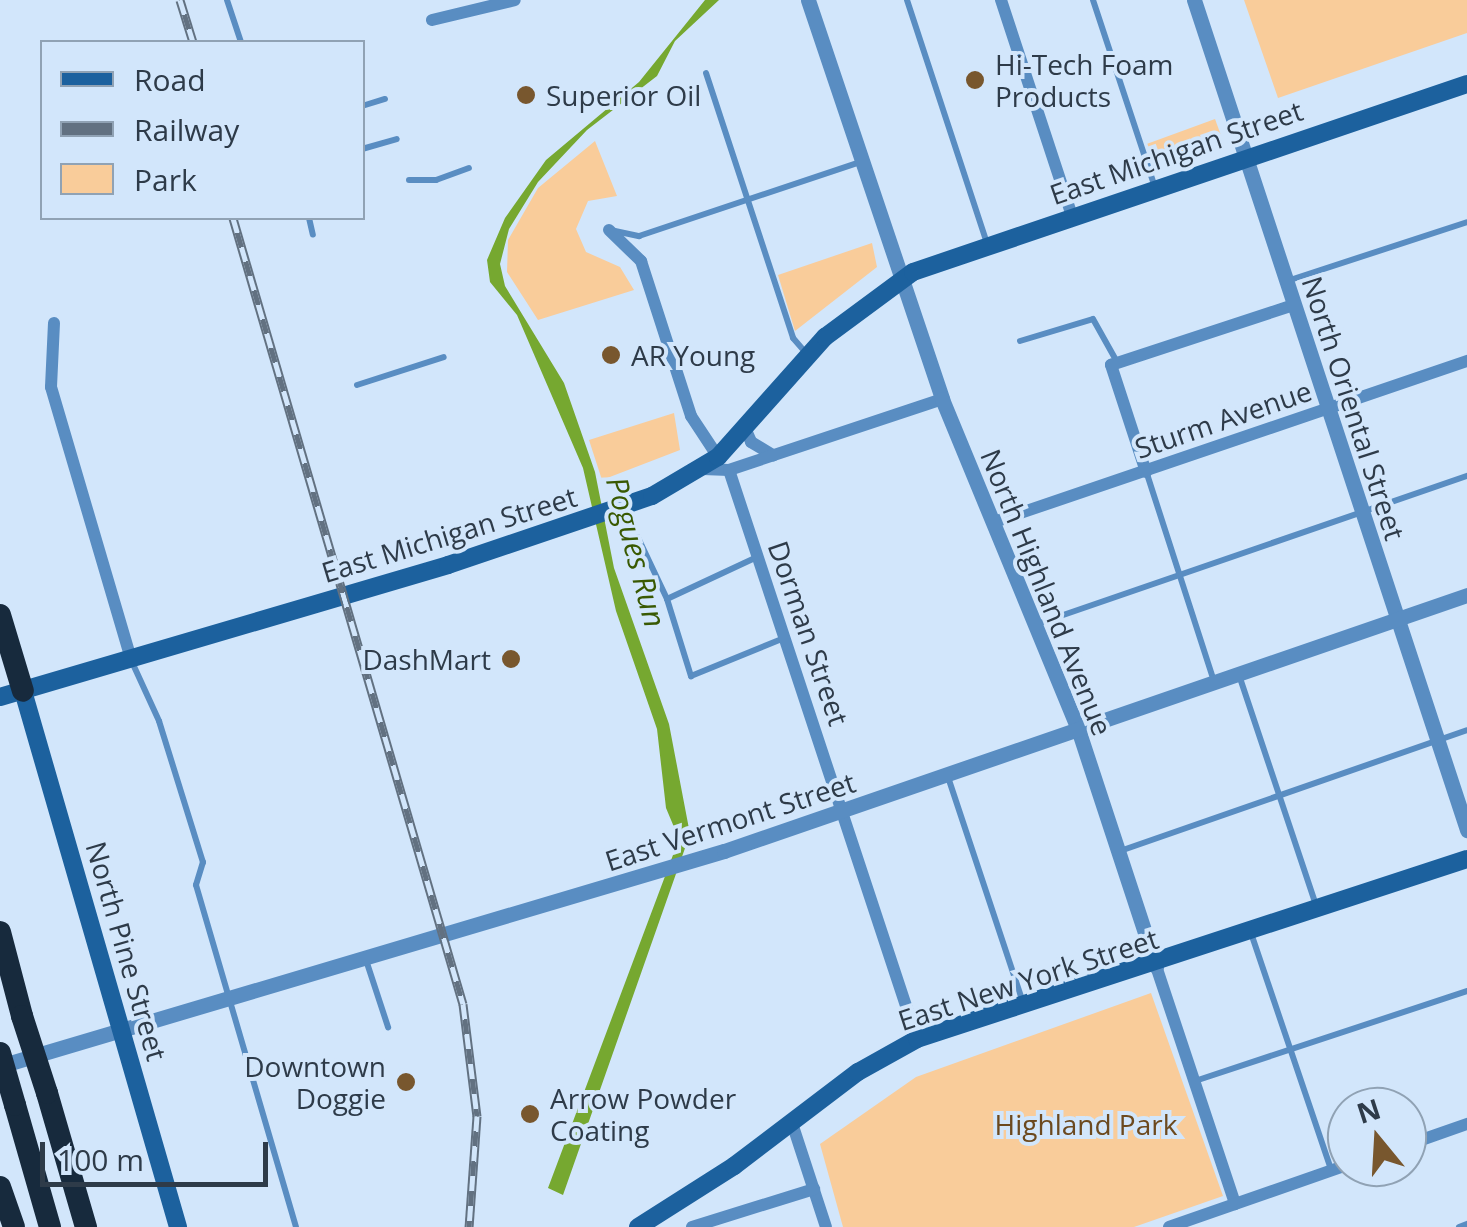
<!DOCTYPE html>
<style>
body{margin:0}
#map{position:relative;width:1467px;height:1227px;overflow:hidden;background:#d2e6fb;font-family:"Open Sans",sans-serif}
div>[style]{position:absolute}
[style*='--x']{left:calc(var(--x)*1px);top:calc(var(--y)*1px);width:calc(var(--w)*1px);rotate:calc(var(--a)*1deg)}
.green>*{inset:0;background:#f9cc9a;transform-origin:0 0}
.water>*{inset:0;background:#76a830}
.service>*{height:6px;margin:-3px;padding:0 3px;transform-origin:3px;border-radius:3px;background:#598dc2}
.minor>*{height:12px;margin:-6px;padding:0 6px;transform-origin:6px;border-radius:6px;background:#598dc2}
.tertiary>*{height:15px;margin:-7.5px;padding:0 7.5px;transform-origin:7.5px;border-radius:7.5px;background:#598dc2}
.secondary>*{height:18px;margin:-9px;padding:0 9px;transform-origin:9px;border-radius:9px;background:#1c619e}
.motorway>*{height:22px;margin:-11px;padding:0 11px;transform-origin:11px;border-radius:11px;background:#172a3d}
.rail>*{height:9px;margin-top:-4.5px;transform-origin:0;background:repeating-linear-gradient(90deg,#d2e6fb 0 15px,#627181 0 30px);box-sizing:border-box;border-block:2px solid #627181}
.motorway-bridge>*{height:22px;margin:-11px;padding:0 11px;transform-origin:11px;border-radius:11px;background:#172a3d}
.dots>*{width:28px;height:28px;translate:-50% -50%;box-sizing:border-box;border:5px solid #d2e6fb;border-radius:50%}
span{translate:-50% -50%;white-space:nowrap;text-align:center;line-height:1.15;-webkit-text-stroke:8px #d2e6fb;paint-order:stroke}
.poi-label{font-size:28px;color:#2e3b49}
.left{translate:0 -50%;text-align:left}
.right{translate:-100% -50%;text-align:right}
.street-label{font-size:28px;color:#2e3b49}
.park-label{font-size:28px;color:#6c491e}
.water-label{font-size:30px;color:#395902;font-style:italic}
.legend{position:absolute;left:40px;top:40px;width:325px;height:180px;box-sizing:border-box;background:#d2e6fb;border:2px solid #90a2b4;margin:0;padding:12px 18px;list-style:none;font-size:30px;color:#2e3b49}
.legend li{display:flex;align-items:center;gap:20px;height:50px}
.legend b{width:50px;border:2px solid #90a2b4}
.north{position:absolute;left:1327px;top:1087px;width:100px;height:100px;box-sizing:border-box;background:#d2e6fb;border:2px solid #90a2b4;border-radius:50%;rotate:342deg;font-size:28px;font-weight:700;line-height:40px;text-align:center;color:#2e3b49}
.north::after{content:'';display:block;margin:auto;width:35px;height:45px;background:#78572e;clip-path:polygon(50% 0,100% 100%,50% 72%,0 100%)}
.scale{position:absolute;left:40px;top:1142px;width:228px;height:45px;box-sizing:border-box;border:5px solid #2e3b49;border-top:0;padding-left:12px;font-size:30px;line-height:35px;white-space:nowrap;color:#2e3b49;-webkit-text-stroke:8px #d2e6fb;paint-order:stroke}
</style>
<div id="map">
<div class="green">
<div style="clip-path:polygon(1244px 0,1467px 0,1467px 33px,1278px 98px)"></div>
<div style="left:1215px;top:119px;width:23px;height:72px;rotate:70deg"></div>
<div style="clip-path:polygon(595px 141px,617px 196px,588px 201px,576px 229px,586px 252px,620px 267px,634px 290px,538px 320px,507px 272px,508px 240px,538px 188px)"></div>
<div style="clip-path:polygon(872px 243px,877px 267px,795px 331px,778px 275px)"></div>
<div style="clip-path:polygon(674px 413px,680px 450px,602px 480px,589px 440px)"></div>
<div style="clip-path:polygon(1151px 993px,1223px 1196px,1134px 1227px,843px 1227px,820px 1144px,916px 1077px)"></div>
</div>
<div class="water">
<div style="clip-path:polygon(705px 0,719px 0,675px 41px,657px 76px,587px 130px,538px 182px,509px 229px,500px 264px,505px 286px,564px 383px,595px 472px,614px 568px,669px 724px,690px 834px,563px 1195px,548px 1188px,679px 839px,666px 808px,657px 729px,616px 611px,583px 468px,517px 315px,490px 282px,487px 260px,505px 218px,546px 160px,639px 82px)"></div>
</div>
<div class="service">
<div style="--x:227;--y:0;--w:44;--a:71.6"></div>
<div style="--x:907;--y:0;--w:257;--a:71.8"></div>
<div style="--x:1093;--y:0;--w:198;--a:71.7"></div>
<div style="--x:706;--y:73;--w:279;--a:71.8"></div>
<div style="--x:793;--y:338;--w:23;--a:49"></div>
<div style="--x:362;--y:106;--w:24;--a:-17"></div>
<div style="--x:362;--y:149;--w:36;--a:-16"></div>
<div style="--x:409;--y:180;--w:27;--a:0"></div>
<div style="--x:436;--y:180;--w:35;--a:-20"></div>
<div style="--x:309;--y:218;--w:17;--a:77"></div>
<div style="--x:615;--y:231;--w:25;--a:12"></div>
<div style="--x:639;--y:236;--w:233;--a:-18.5"></div>
<div style="--x:1287;--y:281;--w:189;--a:-18.1"></div>
<div style="--x:1020;--y:341;--w:76;--a:-16.8"></div>
<div style="--x:1093;--y:319;--w:49;--a:60.8"></div>
<div style="--x:357;--y:385;--w:91;--a:-17.8"></div>
<div style="--x:1147;--y:474;--w:218;--a:72.1"></div>
<div style="--x:624;--y:508;--w:101;--a:64.7"></div>
<div style="--x:667;--y:599;--w:97;--a:-25"></div>
<div style="--x:667;--y:599;--w:81;--a:72.7"></div>
<div style="--x:691;--y:676;--w:100;--a:-22.2"></div>
<div style="--x:1037;--y:624;--w:455;--a:-19"></div>
<div style="--x:132;--y:662;--w:65;--a:65.4"></div>
<div style="--x:159;--y:721;--w:148;--a:72.7"></div>
<div style="--x:203;--y:862;--w:24;--a:107"></div>
<div style="--x:196;--y:885;--w:356;--a:73.7"></div>
<div style="--x:1239;--y:675;--w:243;--a:71.5"></div>
<div style="--x:948;--y:777;--w:237;--a:71.6"></div>
<div style="--x:1120;--y:851;--w:367;--a:-19.2"></div>
<div style="--x:1251;--y:933;--w:250;--a:71.3"></div>
<div style="--x:366;--y:960;--w:71;--a:71.8"></div>
<div style="--x:1195;--y:1081;--w:287;--a:-18.3"></div>
<div style="--x:1459;--y:1227;--w:9;--a:-21"></div>
</div>
<div class="minor">
<div style="--x:1001;--y:0;--w:227;--a:71.8"></div>
<div style="--x:432;--y:20;--w:85;--a:-13.5"></div>
<div style="--x:609;--y:230;--w:45;--a:44.1"></div>
<div style="--x:641;--y:261;--w:163;--a:72.1"></div>
<div style="--x:691;--y:416;--w:49;--a:56.6"></div>
<div style="--x:54;--y:323;--w:64;--a:92.7"></div>
<div style="--x:51;--y:387;--w:284;--a:73.6"></div>
<div style="--x:746;--y:430;--w:13;--a:67"></div>
<div style="--x:751;--y:442;--w:26;--a:31"></div>
<div style="--x:703;--y:469;--w:26;--a:2"></div>
<div style="--x:729;--y:470;--w:225;--a:-18.4"></div>
<div style="--x:729;--y:470;--w:599;--a:71.72"></div>
<div style="--x:1146;--y:472;--w:113;--a:-108.1"></div>
<div style="--x:1111;--y:365;--w:193;--a:-18.2"></div>
<div style="--x:994;--y:522;--w:500;--a:-18.8"></div>
<div style="--x:1156;--y:966;--w:251;--a:71.6"></div>
<div style="--x:792;--y:1123;--w:109;--a:71.9"></div>
<div style="--x:1407;--y:1145;--w:64;--a:-19.3"></div>
<div style="--x:692;--y:1227;--w:128;--a:-17.3"></div>
<div style="--x:1169;--y:1227;--w:188;--a:-19.2"></div>
</div>
<div class="tertiary">
<div style="--x:808;--y:0;--w:421;--a:71.4"></div>
<div style="--x:942;--y:399;--w:357;--a:67.6"></div>
<div style="--x:1078;--y:729;--w:250;--a:71.8"></div>
<div style="--x:1194;--y:0;--w:874;--a:71.79"></div>
<div style="--x:0;--y:1066;--w:755;--a:-16.54"></div>
<div style="--x:724;--y:851;--w:786;--a:-19.01"></div>
</div>
<div class="secondary">
<div style="--x:23;--y:691;--w:558;--a:73.87"></div>
<div style="--x:0;--y:697;--w:467;--a:-16.4"></div>
<div style="--x:448;--y:565;--w:215;--a:-18.7"></div>
<div style="--x:652;--y:496;--w:77;--a:-30.6"></div>
<div style="--x:718;--y:457;--w:161;--a:-48.3"></div>
<div style="--x:825;--y:337;--w:109;--a:-36.5"></div>
<div style="--x:913;--y:272;--w:585;--a:-18.74"></div>
<div style="--x:638;--y:1227;--w:114;--a:-32.4"></div>
<div style="--x:734;--y:1166;--w:156;--a:-37.2"></div>
<div style="--x:858;--y:1072;--w:68;--a:-29.2"></div>
<div style="--x:917;--y:1039;--w:579;--a:-18.12"></div>
</div>
<div class="motorway">
<div style="--x:0;--y:615;--w:79;--a:73.2"></div>
<div style="--x:0;--y:932;--w:87;--a:75.3"></div>
<div style="--x:47;--y:1093;--w:140;--a:73.8"></div>
<div style="--x:15;--y:1105;--w:127;--a:74"></div>
<div style="--x:0;--y:1187;--w:42;--a:70.7"></div>
</div>
<div class="rail">
<div style="--x:180;--y:0;--w:44;--a:72.8"></div>
<div style="--x:233;--y:218;--w:819;--a:73.69"></div>
<div style="--x:463;--y:1004;--w:113;--a:82.9"></div>
<div style="--x:477;--y:1116;--w:111;--a:94.1"></div>
</div>
<div class="motorway-bridge">
<div style="--x:22;--y:1016;--w:81;--a:72"></div>
<div style="--x:0;--y:1053;--w:54;--a:73.9"></div>
</div>
<div class="dots">
<div style="left:975px;top:80px;background:#78572e"></div>
<div style="left:526px;top:95px;background:#78572e"></div>
<div style="left:611px;top:355px;background:#78572e"></div>
<div style="left:511px;top:659px;background:#78572e"></div>
<div style="left:406px;top:1082px;background:#78572e"></div>
<div style="left:530px;top:1114px;background:#78572e"></div>
</div>
<div class="poi-label">
<span class="left" style="left:995px;top:80px">Hi-Tech Foam<br>Products</span>
<span class="left" style="left:546px;top:95px">Superior Oil</span>
<span class="left" style="left:631px;top:355px">AR Young</span>
<span class="right" style="left:491px;top:659px">DashMart</span>
<span class="right" style="left:386px;top:1082px">Downtown<br>Doggie</span>
<span class="left" style="left:550px;top:1114px">Arrow Powder<br>Coating</span>
</div>
<div class="street-label">
<span style="left:1176px;top:152px;rotate:-19deg">East Michigan Street</span>
<span style="left:1354px;top:408px;rotate:72deg">North Oriental Street</span>
<span style="left:1223px;top:419px;rotate:-19deg">Sturm Avenue</span>
<span style="left:449px;top:534px;rotate:-17deg">East Michigan Street</span>
<span style="left:1047px;top:592px;rotate:68deg">North Highland Avenue</span>
<span style="left:809px;top:633px;rotate:71deg">Dorman Street</span>
<span style="left:730px;top:821px;rotate:-18deg">East Vermont Street</span>
<span style="left:127px;top:951px;rotate:74deg">North Pine Street</span>
<span style="left:1028px;top:979px;rotate:-18deg">East New York Street</span>
</div>
<div class="park-label">
<span style="left:1086px;top:1124px">Highland Park</span>
</div>
<div class="water-label">
<span style="left:636px;top:552px;rotate:75deg">Pogues Run</span>
</div>
<ul class="legend">
<li><b style="height:12px;background:#1c619e"></b>Road</li>
<li><b style="height:12px;background:#627181"></b>Railway</li>
<li><b style="height:28px;background:#f9cc9a"></b>Park</li>
</ul>
<div class="north">N</div>
<div class="scale">100 m</div>
</div>
